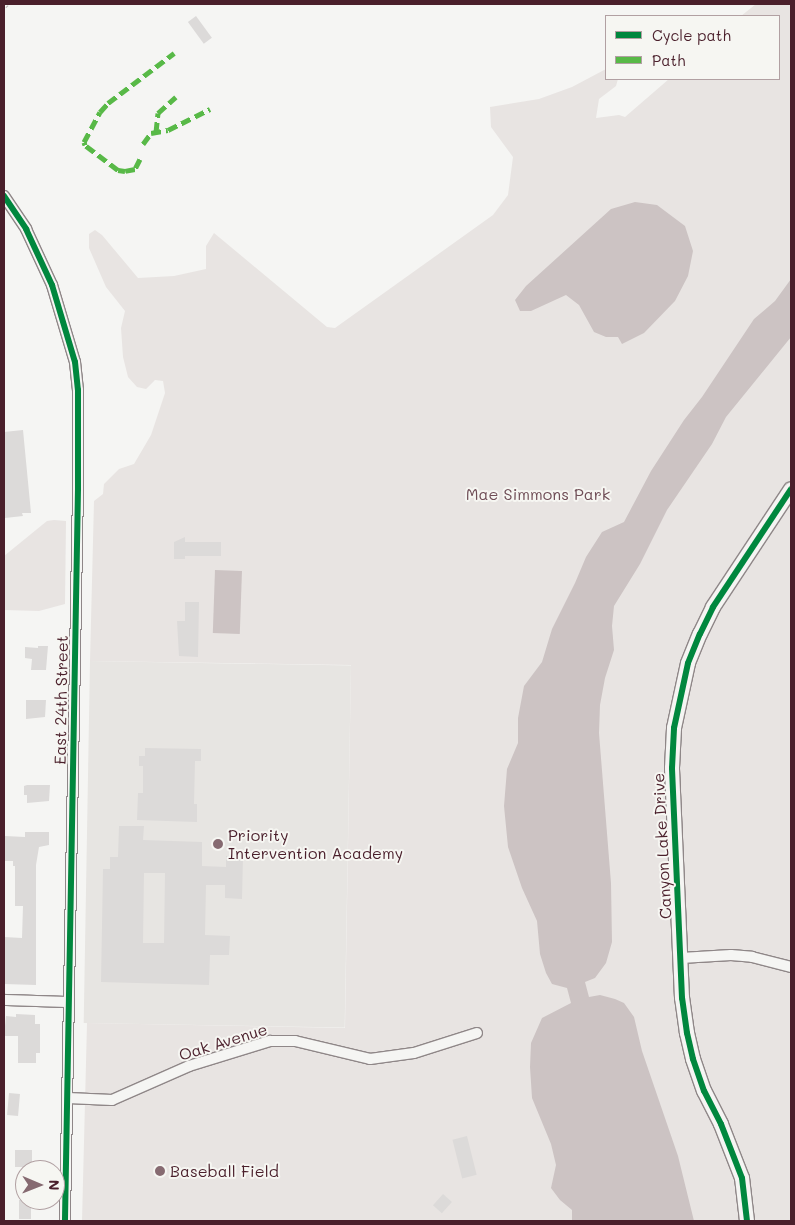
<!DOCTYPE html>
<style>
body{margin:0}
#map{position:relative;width:795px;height:1225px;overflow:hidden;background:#f5f5f3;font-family:Mali,sans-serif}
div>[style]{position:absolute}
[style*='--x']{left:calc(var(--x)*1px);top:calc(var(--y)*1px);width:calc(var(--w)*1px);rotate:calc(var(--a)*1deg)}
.built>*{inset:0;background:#e7e5e2;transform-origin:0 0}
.green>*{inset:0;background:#e8e4e2}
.water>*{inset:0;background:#ccc3c3;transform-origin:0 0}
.building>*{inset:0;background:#dcdad9;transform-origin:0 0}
.roads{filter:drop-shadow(1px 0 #8f8788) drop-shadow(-1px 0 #8f8788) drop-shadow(0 1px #8f8788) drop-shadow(0 -1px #8f8788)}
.street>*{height:10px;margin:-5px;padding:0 5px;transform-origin:5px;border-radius:5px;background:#f5f5f3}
.secondary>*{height:14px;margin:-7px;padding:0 7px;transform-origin:7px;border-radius:7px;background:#f5f5f3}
.rail>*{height:5.5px;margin-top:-2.75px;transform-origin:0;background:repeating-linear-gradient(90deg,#f6f6f2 0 11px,#b6b2b2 0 22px);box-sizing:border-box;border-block:1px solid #b6b2b2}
.quiet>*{height:5px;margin-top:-2.5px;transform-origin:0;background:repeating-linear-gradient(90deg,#58b947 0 10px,transparent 0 15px)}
.cycleway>*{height:6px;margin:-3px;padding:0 3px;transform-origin:3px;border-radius:3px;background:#00873e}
.dots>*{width:14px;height:14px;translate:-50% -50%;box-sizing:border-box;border:2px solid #f6f6f2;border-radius:50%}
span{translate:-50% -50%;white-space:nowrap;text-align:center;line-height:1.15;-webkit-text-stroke:4px #f6f6f2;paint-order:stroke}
.park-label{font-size:16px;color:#6f4d56}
.street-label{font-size:16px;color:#4a1f2b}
.poi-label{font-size:16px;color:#4a1f2b}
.left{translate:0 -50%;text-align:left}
.frame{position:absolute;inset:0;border:5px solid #4a1f2b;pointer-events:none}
.legend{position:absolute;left:605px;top:15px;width:175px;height:65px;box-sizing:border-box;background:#f6f6f2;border:1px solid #b1a0a2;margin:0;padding:6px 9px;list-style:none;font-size:15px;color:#4a1f2b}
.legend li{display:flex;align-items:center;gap:10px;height:25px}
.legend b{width:25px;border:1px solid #b1a0a2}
.north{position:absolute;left:15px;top:1160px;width:50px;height:50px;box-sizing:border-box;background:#f6f6f2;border:1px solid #b1a0a2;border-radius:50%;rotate:91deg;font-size:14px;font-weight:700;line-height:20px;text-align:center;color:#4a1f2b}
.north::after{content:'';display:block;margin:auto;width:18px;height:22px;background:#866a71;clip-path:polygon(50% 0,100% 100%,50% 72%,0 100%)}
</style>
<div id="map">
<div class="built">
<div style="left:90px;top:661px;width:261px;height:362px;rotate:1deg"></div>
</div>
<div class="green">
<div style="clip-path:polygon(756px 4px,791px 4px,791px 1221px,82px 1221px,87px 1023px,345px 1028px,351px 665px,90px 661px,94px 501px,103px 494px,104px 484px,119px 469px,134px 464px,151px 435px,165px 393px,163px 381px,155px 380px,146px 389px,137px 387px,128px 377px,123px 357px,121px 328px,125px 311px,106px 287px,89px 248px,89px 234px,95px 230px,102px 235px,138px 278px,174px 276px,206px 269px,206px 246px,214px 233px,327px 327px,335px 328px,493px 215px,508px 195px,513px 157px,491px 127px,490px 107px,539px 99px,572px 87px,606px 69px,606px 79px,618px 79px,616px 86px,599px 99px,596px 118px,619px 115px,625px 117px,669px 79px,779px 79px,779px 16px,741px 16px)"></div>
<div style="clip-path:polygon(54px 520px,66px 521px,65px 604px,39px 611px,4px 610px,4px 556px,47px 521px)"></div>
</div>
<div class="water">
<div style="clip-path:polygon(635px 202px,657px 205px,685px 226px,693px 251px,688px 276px,675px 301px,644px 333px,622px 344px,618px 337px,606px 337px,594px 332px,579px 305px,566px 295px,531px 311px,520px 311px,515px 300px,526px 286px,611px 209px)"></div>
<div style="clip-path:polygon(791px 279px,791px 337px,726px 417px,712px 444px,667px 510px,640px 564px,614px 606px,612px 626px,614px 650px,605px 678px,600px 705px,599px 733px,611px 883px,612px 942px,606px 963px,595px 978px,585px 982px,589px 997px,600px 995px,615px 999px,624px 1003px,634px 1017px,642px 1051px,678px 1156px,694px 1221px,572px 1221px,572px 1210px,560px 1200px,551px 1188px,556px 1165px,551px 1144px,532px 1098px,530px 1067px,531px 1043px,542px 1018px,571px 1003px,567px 988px,552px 984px,546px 973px,540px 954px,537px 921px,522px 888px,508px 847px,504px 806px,507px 769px,518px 743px,518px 718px,524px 686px,542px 662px,552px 629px,575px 583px,586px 557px,602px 532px,624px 522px,651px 471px,684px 420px,702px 397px,754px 319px,775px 301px)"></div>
<div style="left:215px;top:570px;width:27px;height:63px;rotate:2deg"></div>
</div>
<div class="building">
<div style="left:196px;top:16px;width:27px;height:10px;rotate:54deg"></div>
<div style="clip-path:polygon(23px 430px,31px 513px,22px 513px,23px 516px,5px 518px,4px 432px)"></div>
<div style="clip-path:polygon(185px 537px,185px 542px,221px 542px,221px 556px,185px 556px,185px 559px,174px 559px,174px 542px)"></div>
<div style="clip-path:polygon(185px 602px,199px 602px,198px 657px,179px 656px,177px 621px,185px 621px)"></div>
<div style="clip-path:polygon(38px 646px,48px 646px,46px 670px,31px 670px,32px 659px,25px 658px,25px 647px,38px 648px)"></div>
<div style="clip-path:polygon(26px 700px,46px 700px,45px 717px,26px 719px)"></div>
<div style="clip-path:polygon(145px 748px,201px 749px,201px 761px,195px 761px,194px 804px,197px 804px,197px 822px,137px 820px,138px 793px,143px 793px,143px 766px,139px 766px,139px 756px,145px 756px)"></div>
<div style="clip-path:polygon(27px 785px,50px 785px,49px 801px,27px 803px,27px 795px,24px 795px,24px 786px)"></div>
<div style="clip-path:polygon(evenodd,119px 826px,144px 826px,143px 840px,202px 842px,202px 866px,226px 867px,226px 856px,243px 856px,242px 899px,225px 898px,225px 885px,206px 885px,205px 935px,230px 936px,229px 955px,210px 955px,209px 985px,101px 982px,103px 869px,110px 869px,110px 857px,118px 857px,119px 826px,144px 873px,165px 873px,164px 943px,143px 943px,144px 873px)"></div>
<div style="clip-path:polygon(25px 832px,49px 832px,49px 845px,39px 847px,36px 865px,36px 985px,4px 984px,4px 937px,22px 938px,23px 906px,15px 906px,15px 866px,13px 866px,13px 861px,5px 861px,5px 836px,25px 837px)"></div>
<div style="clip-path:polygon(16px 1014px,35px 1015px,35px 1024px,40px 1024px,40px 1053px,36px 1053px,36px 1063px,18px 1063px,18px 1036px,4px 1036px,6px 1016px,16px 1017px)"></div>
<div style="left:9px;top:1093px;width:11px;height:22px;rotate:5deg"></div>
<div style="left:467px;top:1136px;width:40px;height:15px;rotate:76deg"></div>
<div style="left:15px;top:1150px;width:17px;height:17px"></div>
<div style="left:443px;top:1194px;width:12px;height:15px;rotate:42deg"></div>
<div style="left:19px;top:1200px;width:12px;height:19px"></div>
</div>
<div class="roads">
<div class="street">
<div style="--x:4;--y:196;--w:40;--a:56"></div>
<div style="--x:26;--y:229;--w:62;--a:65.1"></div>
<div style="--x:52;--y:285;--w:80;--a:73.4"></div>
<div style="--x:75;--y:362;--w:28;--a:84"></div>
<div style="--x:78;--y:390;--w:99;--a:90"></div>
<div style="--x:78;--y:489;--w:732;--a:91.02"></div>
<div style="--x:681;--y:958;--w:50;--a:-3.4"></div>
<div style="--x:731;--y:955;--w:21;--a:5"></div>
<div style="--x:752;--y:957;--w:40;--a:14.4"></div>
<div style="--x:4;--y:1000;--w:65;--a:1.8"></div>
<div style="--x:68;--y:1098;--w:44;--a:2.6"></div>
<div style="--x:112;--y:1100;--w:84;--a:-23.8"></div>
<div style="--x:189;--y:1066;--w:85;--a:-17.2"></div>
<div style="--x:270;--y:1041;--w:25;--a:0"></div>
<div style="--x:295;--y:1041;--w:77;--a:13.5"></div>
<div style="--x:370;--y:1059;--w:44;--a:-7.8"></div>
<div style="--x:414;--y:1053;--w:66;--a:-17.6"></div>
</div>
<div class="secondary">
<div style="--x:747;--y:1221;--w:43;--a:-96.6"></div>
<div style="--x:742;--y:1178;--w:58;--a:-111.3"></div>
<div style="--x:721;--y:1124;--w:37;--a:-117"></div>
<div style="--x:704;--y:1091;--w:34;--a:-109"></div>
<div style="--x:693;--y:1059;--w:27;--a:-103"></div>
<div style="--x:687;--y:1033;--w:35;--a:-98"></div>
<div style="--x:682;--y:998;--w:230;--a:-92.5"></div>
<div style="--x:672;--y:768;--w:40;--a:-87.1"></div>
<div style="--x:674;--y:728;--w:66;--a:-77.8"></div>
<div style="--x:688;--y:663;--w:31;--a:-68"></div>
<div style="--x:700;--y:634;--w:30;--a:-64"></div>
<div style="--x:713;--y:607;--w:141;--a:-56.5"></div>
</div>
</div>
<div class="rail">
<div style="--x:4;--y:6;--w:3;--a:-45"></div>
</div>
<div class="quiet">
<div style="--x:156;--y:132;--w:19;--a:-84"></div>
<div style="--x:158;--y:113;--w:24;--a:-42"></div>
<div style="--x:143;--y:144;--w:14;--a:-54"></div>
<div style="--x:151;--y:133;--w:17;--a:-10"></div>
<div style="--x:168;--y:130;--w:47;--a:-26.6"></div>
<div style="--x:140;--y:159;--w:11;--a:117"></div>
<div style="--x:135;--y:169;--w:10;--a:169"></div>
<div style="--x:125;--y:171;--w:7;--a:-172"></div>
<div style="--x:118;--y:170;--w:41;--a:-142.9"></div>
<div style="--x:85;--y:145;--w:3;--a:-108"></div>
<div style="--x:84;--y:142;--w:34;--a:-62"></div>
<div style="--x:100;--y:112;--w:12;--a:-48"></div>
<div style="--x:108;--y:103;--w:83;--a:-37.1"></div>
</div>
<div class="cycleway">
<div style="--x:4;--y:196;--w:40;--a:56"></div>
<div style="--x:26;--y:229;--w:62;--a:65.1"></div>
<div style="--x:52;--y:285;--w:80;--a:73.4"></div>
<div style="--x:75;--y:362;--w:28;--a:84"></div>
<div style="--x:78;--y:390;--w:99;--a:90"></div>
<div style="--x:78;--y:489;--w:732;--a:91.02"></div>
<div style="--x:747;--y:1221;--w:43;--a:-96.6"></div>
<div style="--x:742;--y:1178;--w:58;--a:-111.3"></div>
<div style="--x:721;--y:1124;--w:37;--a:-117"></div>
<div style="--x:704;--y:1091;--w:34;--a:-109"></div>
<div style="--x:693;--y:1059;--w:27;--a:-103"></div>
<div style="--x:687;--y:1033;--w:35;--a:-98"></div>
<div style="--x:682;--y:998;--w:230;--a:-92.5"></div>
<div style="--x:672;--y:768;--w:40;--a:-87.1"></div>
<div style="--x:674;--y:728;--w:66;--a:-77.8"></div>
<div style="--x:688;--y:663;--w:31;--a:-68"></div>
<div style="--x:700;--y:634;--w:30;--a:-64"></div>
<div style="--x:713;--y:607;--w:141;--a:-56.5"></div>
</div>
<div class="dots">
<div style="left:218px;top:844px;background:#866a71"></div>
<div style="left:160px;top:1171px;background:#866a71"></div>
</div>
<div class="park-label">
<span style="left:538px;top:494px">Mae Simmons Park</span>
</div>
<div class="street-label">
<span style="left:61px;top:700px;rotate:-89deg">East 24th Street</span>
<span style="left:662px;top:846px;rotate:-93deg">Canyon Lake Drive</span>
<span style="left:223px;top:1042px;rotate:-17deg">Oak Avenue</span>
</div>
<div class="poi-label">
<span class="left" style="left:228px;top:844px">Priority<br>Intervention Academy</span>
<span class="left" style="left:170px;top:1171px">Baseball Field</span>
</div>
<div class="frame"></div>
<ul class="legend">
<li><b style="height:6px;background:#00873e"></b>Cycle path</li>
<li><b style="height:6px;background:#58b947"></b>Path</li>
</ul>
<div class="north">N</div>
</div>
